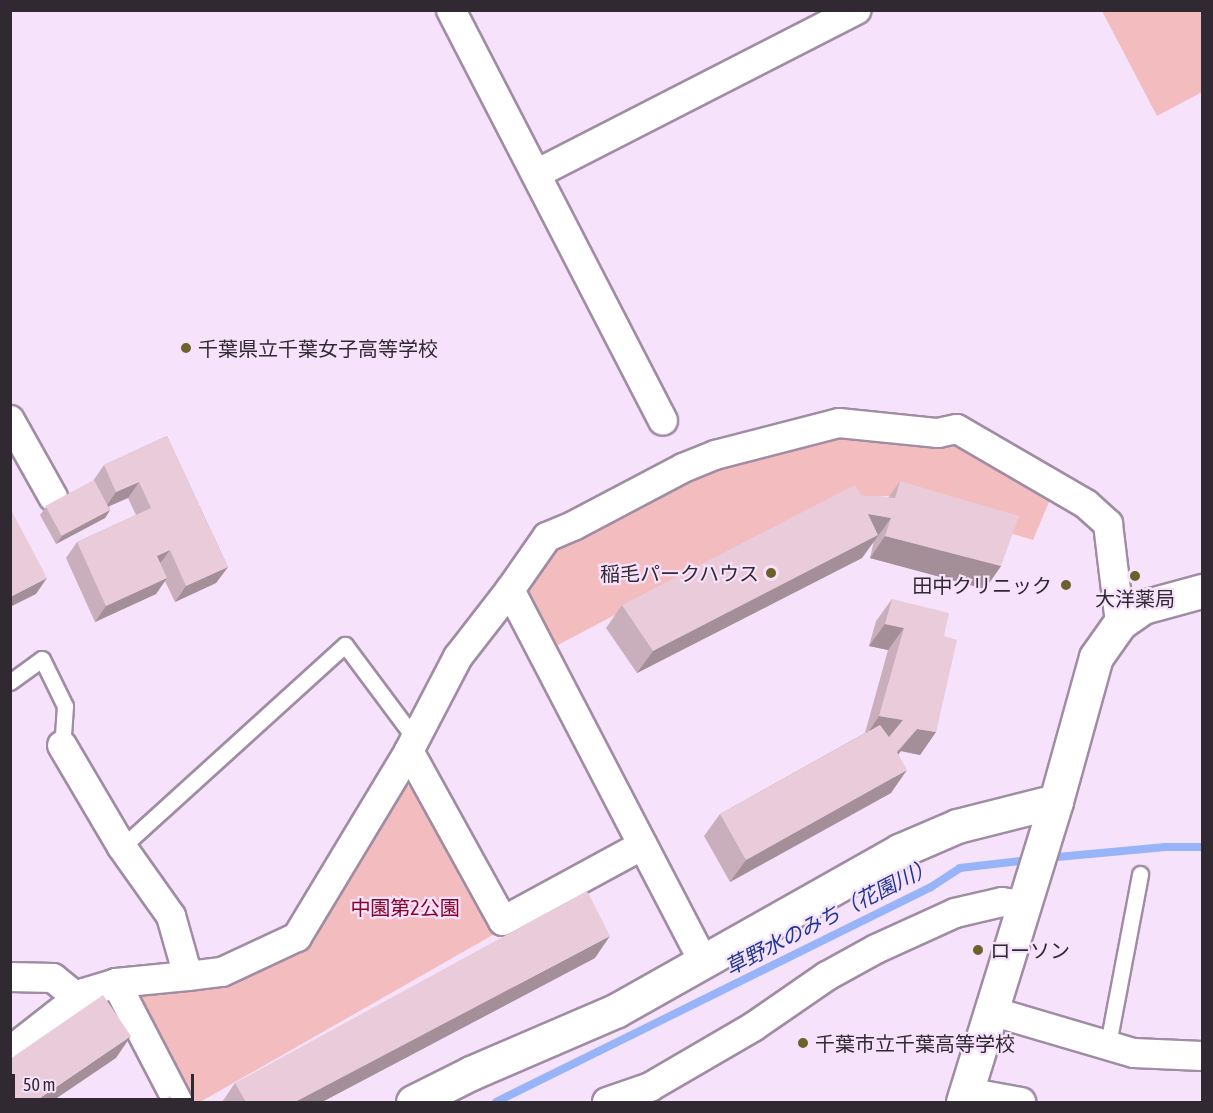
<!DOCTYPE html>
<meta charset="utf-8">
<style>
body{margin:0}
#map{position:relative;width:1213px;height:1113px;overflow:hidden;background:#f6e2fa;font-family:"Asap Condensed","Noto Sans JP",sans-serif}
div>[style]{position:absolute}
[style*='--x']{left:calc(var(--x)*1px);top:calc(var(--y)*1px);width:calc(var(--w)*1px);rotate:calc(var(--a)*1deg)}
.green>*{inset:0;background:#f3bcbf}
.stream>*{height:8px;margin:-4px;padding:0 4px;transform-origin:4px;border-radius:4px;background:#98b4f8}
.roads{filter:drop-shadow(2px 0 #a08da4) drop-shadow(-2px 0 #a08da4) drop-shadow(0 2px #a08da4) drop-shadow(0 -2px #a08da4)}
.service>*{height:15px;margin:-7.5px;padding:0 7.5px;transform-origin:7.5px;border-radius:7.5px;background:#fff}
.minor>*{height:28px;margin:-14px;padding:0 14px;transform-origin:14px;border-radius:14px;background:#fff}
.tertiary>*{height:33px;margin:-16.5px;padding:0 16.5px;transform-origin:16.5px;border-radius:16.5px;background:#fff}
.wall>*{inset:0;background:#c9afbb}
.shaded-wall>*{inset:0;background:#a48e98}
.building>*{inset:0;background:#eacbd9;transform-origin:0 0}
.dots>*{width:16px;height:16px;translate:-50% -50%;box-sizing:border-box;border:3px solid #f6e2fa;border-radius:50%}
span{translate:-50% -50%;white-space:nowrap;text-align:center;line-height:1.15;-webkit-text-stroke:4.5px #f6e2fa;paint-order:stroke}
.poi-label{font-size:20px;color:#312932}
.left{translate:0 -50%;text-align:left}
.right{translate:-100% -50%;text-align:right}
.park-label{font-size:20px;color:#88042b}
.water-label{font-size:21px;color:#1d3795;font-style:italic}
.frame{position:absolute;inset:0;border:12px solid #312932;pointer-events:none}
.scale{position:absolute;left:12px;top:1074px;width:182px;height:27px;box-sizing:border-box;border:3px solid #312932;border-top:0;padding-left:8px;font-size:18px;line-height:21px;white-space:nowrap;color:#312932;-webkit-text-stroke:4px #f6e2fa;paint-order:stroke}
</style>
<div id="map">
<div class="green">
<div style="clip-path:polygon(1102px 11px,1202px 11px,1202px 92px,1157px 116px)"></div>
<div style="clip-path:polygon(838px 432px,952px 438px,1040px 484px,1049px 502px,1033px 540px,890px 496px,835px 499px,554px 647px,527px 590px,555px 547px,691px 475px)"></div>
<div style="clip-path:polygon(412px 786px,498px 932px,200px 1102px,190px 1102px,136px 1003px,144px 991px,308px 938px,399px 787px)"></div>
</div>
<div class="stream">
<div style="--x:1047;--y:858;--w:119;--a:-5.3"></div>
<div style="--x:1165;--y:847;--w:37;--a:0"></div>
<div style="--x:496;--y:1102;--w:485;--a:-26.3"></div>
<div style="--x:931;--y:887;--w:35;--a:-33"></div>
<div style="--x:960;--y:868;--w:69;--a:-6.6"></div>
</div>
<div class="roads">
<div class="service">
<div style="--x:10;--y:682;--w:39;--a:-36"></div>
<div style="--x:42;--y:659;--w:52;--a:63.9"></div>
<div style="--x:65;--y:706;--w:39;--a:94"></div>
<div style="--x:122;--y:847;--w:301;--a:-42.2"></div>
<div style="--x:345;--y:645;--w:117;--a:53.3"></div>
<div style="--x:1108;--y:1044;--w:173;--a:-79.3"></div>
</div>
<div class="minor">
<div style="--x:451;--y:10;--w:462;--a:62.7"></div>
<div style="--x:536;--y:174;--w:360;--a:-27.1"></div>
<div style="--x:10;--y:420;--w:88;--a:60.8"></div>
<div style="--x:510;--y:590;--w:65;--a:-55.1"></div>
<div style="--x:547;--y:537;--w:30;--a:-23"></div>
<div style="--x:575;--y:525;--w:122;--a:-27.8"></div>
<div style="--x:683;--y:468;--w:35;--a:-22"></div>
<div style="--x:715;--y:455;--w:128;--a:-14.5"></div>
<div style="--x:839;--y:423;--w:100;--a:5.8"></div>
<div style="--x:938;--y:433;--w:19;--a:-12"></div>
<div style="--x:957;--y:429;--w:149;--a:30.2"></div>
<div style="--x:1086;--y:504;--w:30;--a:42"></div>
<div style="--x:1108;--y:524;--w:100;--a:83.1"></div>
<div style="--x:409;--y:751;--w:194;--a:61.1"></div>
<div style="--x:503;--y:921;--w:159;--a:-28.5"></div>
<div style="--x:188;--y:976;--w:34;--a:-7"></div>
<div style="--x:222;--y:972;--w:83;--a:-25"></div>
<div style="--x:297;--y:937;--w:217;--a:-58.9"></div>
<div style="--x:409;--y:751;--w:106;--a:-62.5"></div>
<div style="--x:458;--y:657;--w:85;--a:-52.2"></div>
<div style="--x:510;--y:590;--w:420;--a:62.5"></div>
<div style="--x:10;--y:977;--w:43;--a:1.3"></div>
<div style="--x:53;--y:978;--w:32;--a:39"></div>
<div style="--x:116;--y:983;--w:134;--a:62.5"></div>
<div style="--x:991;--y:1011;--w:149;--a:16.4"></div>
<div style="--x:1134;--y:1053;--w:68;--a:2.5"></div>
<div style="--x:10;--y:1051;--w:94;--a:-38.1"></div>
<div style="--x:84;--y:993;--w:34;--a:-17"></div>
<div style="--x:116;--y:983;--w:72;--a:-5.6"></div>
<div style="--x:188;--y:976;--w:62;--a:-105.8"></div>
<div style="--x:171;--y:916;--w:85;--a:-125.4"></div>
<div style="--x:122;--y:847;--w:118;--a:-120.5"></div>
<div style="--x:966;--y:1092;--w:56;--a:10.3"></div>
<div style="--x:607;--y:1102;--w:46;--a:-19.2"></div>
<div style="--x:650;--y:1087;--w:119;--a:-30.2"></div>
<div style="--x:753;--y:1027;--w:90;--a:-34.6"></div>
<div style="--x:827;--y:976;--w:56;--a:-28.9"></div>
<div style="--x:876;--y:949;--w:87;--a:-24.5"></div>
<div style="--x:955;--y:913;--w:48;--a:-13.2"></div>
<div style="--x:1002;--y:902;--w:20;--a:9"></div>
</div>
<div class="tertiary">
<div style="--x:413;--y:1102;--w:65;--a:-26.6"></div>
<div style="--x:471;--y:1073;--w:159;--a:-23.3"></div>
<div style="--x:617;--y:1010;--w:324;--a:-29.4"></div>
<div style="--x:899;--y:851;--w:63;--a:-23.3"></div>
<div style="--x:957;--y:826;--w:102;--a:-14.2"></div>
<div style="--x:963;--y:1102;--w:315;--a:-72.8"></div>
<div style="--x:1056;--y:801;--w:149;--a:-74.5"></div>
<div style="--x:1096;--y:657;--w:42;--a:-54.8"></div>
<div style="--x:1120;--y:623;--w:28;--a:-35"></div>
<div style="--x:1143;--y:607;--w:61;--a:-15.2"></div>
</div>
</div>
<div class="wall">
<div style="clip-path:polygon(167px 436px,228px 567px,216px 583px,175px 602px,165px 581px,156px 594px,95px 622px,66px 558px,77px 542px,136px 515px,128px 498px,109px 506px,110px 510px,105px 518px,56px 544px,40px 515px,46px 507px,93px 481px,104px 465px)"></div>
<div style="clip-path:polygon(900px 481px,1001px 566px,985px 589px,870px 558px,874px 540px,862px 558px,637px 673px,606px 628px,622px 605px,861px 495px,888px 498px)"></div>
<div style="clip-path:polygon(892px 599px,944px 636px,936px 732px,920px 755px,901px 751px,899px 754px,891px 793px,730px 882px,704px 836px,720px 814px,865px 733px,888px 650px,869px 646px,876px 621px)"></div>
<div style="clip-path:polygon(595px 958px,322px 1102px,222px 1102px,235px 1083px)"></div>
</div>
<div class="shaded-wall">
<div style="clip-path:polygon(139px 482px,128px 498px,105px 508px,116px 492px)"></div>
<div style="clip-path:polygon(110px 510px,105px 518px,56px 544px,62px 536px)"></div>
<div style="clip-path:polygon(868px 514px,891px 518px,862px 558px,637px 673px,653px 651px)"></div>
<div style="clip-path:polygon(885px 536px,1001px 566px,985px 589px,870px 558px)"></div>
<div style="clip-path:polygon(170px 550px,158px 566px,157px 556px)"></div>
<div style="clip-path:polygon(228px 567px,216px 583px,175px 602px,186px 586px)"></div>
<div style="clip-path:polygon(47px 578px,36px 594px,10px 607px,10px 597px)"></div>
<div style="clip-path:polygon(167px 578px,156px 594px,95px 622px,106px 606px)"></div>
<div style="clip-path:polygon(885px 624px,904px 628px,888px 650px,869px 646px)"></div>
<div style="clip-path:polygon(879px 716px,903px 720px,888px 742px,864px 739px)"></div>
<div style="clip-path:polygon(917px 729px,936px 732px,920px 755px,901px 751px,881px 774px,897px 752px)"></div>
<div style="clip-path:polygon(907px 770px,891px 793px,730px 882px,746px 860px)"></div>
<div style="clip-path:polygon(610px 936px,595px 958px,322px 1102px,295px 1102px)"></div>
<div style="clip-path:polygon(131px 1036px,116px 1058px,51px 1102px,34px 1102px)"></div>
</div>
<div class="building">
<div style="clip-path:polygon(167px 436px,228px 567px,186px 586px,170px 550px,157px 556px,167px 578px,106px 606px,77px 542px,151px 508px,139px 482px,116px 492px,104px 465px)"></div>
<div style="left:94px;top:480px;width:34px;height:55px;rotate:62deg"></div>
<div style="clip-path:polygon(900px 481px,1019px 516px,1001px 566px,885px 536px,891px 518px,868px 514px,878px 535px,653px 651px,622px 605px,855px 485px,861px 495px,895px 498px)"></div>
<div style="clip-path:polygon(10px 508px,47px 578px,10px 597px)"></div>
<div style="clip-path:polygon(892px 599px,949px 613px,944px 636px,957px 640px,936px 732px,917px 729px,897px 752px,907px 770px,746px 860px,720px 814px,880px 725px,889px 737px,903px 720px,879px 716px,904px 628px,885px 624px)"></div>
<div style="clip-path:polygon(587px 891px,610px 936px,295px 1102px,246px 1102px,235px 1083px)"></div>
<div style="clip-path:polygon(103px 995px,131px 1036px,34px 1102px,10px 1102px,10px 1059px)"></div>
<div style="clip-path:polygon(170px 1096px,174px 1102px,160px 1102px)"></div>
</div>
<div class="dots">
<div style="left:186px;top:348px;background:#6c602d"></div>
<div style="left:771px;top:573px;background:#6c602d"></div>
<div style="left:1135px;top:576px;background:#6c602d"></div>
<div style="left:1066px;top:585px;background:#6c602d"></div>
<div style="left:978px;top:950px;background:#6c602d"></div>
<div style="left:803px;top:1043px;background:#6c602d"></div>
</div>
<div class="poi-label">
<span class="left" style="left:198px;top:348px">千葉県立千葉女子高等学校</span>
<span class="right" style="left:759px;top:573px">稲毛パークハウス</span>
<span class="right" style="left:1052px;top:585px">田中クリニック</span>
<span style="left:1135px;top:598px">大洋薬局</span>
<span class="left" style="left:990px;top:950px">ローソン</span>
<span class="left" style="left:815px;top:1043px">千葉市立千葉高等学校</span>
</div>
<div class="park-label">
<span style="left:405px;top:907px">中園第2公園</span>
</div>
<div class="water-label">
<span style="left:829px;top:916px;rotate:-27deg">草野水のみち（花園川）</span>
</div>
<div class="frame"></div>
<div class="scale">50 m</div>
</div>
